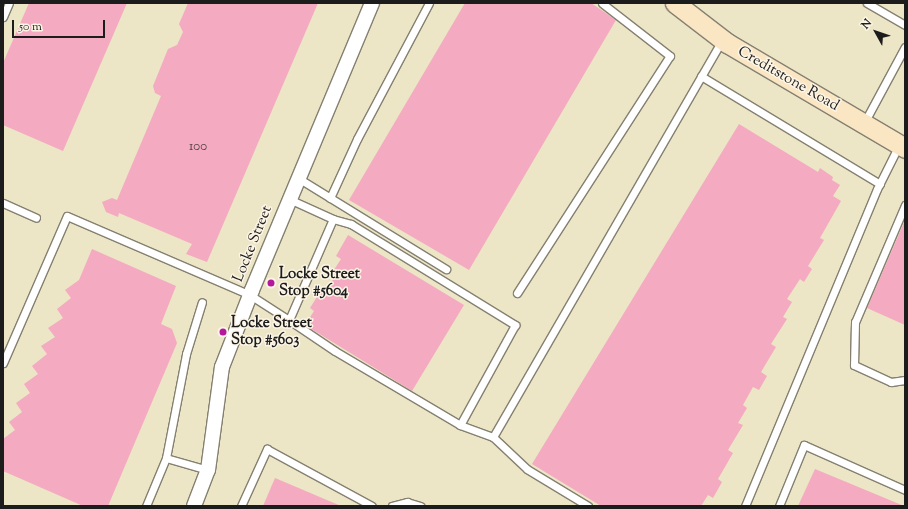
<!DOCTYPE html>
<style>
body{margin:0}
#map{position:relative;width:908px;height:509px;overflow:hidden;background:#ece5c6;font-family:"Sorts Mill Goudy",serif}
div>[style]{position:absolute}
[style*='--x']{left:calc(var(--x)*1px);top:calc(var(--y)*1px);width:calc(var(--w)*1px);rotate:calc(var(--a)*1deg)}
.building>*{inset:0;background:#f4aac0}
.roads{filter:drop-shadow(1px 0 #848071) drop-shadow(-1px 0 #848071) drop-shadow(0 1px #848071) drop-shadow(0 -1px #848071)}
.lane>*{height:7px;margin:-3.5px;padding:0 3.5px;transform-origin:3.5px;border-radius:3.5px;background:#fff}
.street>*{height:14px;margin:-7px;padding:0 7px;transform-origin:7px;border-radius:7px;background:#fff}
.secondary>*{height:19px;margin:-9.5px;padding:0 9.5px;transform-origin:9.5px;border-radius:9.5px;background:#fbe6c4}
.dots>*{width:11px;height:11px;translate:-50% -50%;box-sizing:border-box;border:2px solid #fcf5e5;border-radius:50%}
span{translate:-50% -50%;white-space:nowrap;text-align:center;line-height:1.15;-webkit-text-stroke:3px #fcf5e5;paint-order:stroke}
.number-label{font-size:13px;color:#524045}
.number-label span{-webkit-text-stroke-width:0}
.street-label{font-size:15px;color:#1c1c1c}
.poi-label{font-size:15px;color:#1c1c1c;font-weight:700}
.left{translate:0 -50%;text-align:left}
.frame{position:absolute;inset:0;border:4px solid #1c1c1c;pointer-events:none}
.north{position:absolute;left:856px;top:12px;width:40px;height:40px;-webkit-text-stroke:3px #fcf5e5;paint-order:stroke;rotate:310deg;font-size:11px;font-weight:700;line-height:16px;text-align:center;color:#1c1c1c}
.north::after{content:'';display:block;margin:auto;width:14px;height:18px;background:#1c1c1c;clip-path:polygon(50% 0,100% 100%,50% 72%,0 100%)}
.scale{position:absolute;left:12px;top:20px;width:93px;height:18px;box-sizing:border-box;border:2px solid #1c1c1c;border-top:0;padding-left:5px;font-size:12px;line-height:14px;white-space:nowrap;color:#1c1c1c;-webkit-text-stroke:3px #fcf5e5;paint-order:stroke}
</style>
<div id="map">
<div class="building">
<div style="clip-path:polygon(29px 3px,127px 3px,63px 151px,3px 125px,3px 63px)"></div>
<div style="clip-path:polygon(188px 3px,318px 3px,207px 262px,186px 254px,192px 244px,119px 213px,118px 217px,106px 212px,102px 202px,112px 198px,117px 200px,161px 96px,155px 93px,153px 86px,168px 49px,177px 45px,183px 32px,179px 24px)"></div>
<div style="clip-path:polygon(465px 3px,591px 3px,616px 20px,469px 270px,349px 200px)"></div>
<div style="clip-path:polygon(739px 124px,818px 172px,820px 168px,833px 177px,832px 180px,840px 185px,833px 196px,841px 201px,820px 238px,824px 240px,808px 266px,812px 269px,804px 282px,800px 279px,787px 299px,792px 302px,783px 317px,787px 319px,771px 344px,776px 347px,761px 372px,767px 376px,759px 390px,753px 387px,743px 405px,747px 408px,738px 423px,743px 425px,728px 450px,733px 453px,718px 479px,722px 482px,713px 498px,708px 495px,701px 506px,601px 506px,532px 464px)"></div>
<div style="clip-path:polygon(905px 220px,905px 325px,867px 308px)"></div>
<div style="clip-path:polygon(348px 235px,464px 305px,412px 391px,305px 325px,314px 311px,310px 308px,320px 292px,324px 294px,336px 275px,332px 273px,341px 259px,336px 256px)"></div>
<div style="clip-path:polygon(92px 249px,176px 286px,161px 324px,172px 329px,177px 343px,108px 506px,83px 506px,3px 471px,3px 439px,15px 430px,9px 422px,22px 412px,16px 403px,30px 393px,24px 384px,38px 374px,32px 366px,47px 354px,41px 346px,55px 337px,48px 328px,63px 318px,57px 309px,71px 298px,65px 290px,79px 280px)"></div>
<div style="clip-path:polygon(815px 469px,904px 506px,798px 506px)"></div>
<div style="clip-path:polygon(275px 478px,341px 506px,263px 506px)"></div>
</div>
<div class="roads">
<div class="lane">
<div style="--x:867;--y:3;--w:44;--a:30.1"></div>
<div style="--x:3;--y:17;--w:15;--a:-67"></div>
<div style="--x:701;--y:76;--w:209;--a:31.1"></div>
<div style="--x:864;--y:123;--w:86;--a:-61.7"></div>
<div style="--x:298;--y:178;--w:174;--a:31.6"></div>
<div style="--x:330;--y:198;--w:65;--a:-65.4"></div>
<div style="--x:357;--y:139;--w:154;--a:-62.1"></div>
<div style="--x:3;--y:203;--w:36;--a:24"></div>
<div style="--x:905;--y:205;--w:127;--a:113.1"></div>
<div style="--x:855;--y:322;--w:43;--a:91.3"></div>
<div style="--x:854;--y:365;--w:41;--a:24.7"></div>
<div style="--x:891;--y:382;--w:14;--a:-8"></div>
<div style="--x:333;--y:219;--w:19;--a:16"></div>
<div style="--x:351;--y:224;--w:193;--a:31.6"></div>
<div style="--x:515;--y:325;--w:114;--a:118.8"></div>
<div style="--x:517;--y:293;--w:282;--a:-57.2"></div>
<div style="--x:670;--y:56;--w:86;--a:-142.1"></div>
<div style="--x:289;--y:320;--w:55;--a:34"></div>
<div style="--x:335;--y:351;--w:145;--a:30.6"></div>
<div style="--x:460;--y:425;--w:35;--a:20"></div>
<div style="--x:3;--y:363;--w:160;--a:-66.5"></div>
<div style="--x:67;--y:216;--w:199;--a:23.3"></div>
<div style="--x:250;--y:295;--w:46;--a:32.7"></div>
<div style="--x:289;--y:320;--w:110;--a:-66.5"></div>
<div style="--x:333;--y:219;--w:48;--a:-155.6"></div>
<div style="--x:166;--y:458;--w:106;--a:-79.1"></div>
<div style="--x:186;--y:354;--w:54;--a:-72.9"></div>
<div style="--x:146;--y:506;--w:52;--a:-67.4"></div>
<div style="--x:166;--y:458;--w:44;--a:15.9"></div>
<div style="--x:241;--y:506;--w:63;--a:-65.5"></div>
<div style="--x:267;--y:449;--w:119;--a:28.5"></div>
<div style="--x:392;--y:506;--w:16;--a:-15"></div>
<div style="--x:407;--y:502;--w:14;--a:17"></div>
<div style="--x:588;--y:506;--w:71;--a:-148.8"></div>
<div style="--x:527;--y:469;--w:47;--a:-136.7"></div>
<div style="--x:493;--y:437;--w:458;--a:-60"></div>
<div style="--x:745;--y:506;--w:343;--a:-67.4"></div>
<div style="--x:877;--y:189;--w:49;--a:-63.4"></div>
<div style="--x:779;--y:506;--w:66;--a:-67.7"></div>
<div style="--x:804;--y:445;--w:111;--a:24"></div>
</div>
<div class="street">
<div style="--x:194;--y:506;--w:39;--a:-69"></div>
<div style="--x:208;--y:470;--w:104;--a:-82.3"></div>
<div style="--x:222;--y:367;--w:83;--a:-68.7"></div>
<div style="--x:252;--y:290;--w:311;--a:-67.3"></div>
</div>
<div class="secondary">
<div style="--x:675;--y:3;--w:66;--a:37.6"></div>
<div style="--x:727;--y:43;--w:207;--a:30.5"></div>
</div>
</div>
<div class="dots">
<div style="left:271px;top:283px;background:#b5179e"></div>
<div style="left:223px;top:332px;background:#b5179e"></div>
</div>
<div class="number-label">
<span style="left:198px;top:147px">100</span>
</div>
<div class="street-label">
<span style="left:788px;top:79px;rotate:30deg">Creditstone Road</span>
<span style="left:253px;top:244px;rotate:-68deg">Locke Street</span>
</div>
<div class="poi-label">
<span class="left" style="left:279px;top:283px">Locke Street<br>Stop #5604</span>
<span class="left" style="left:231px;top:332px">Locke Street<br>Stop #5603</span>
</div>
<div class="frame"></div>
<div class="north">N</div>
<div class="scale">50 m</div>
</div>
